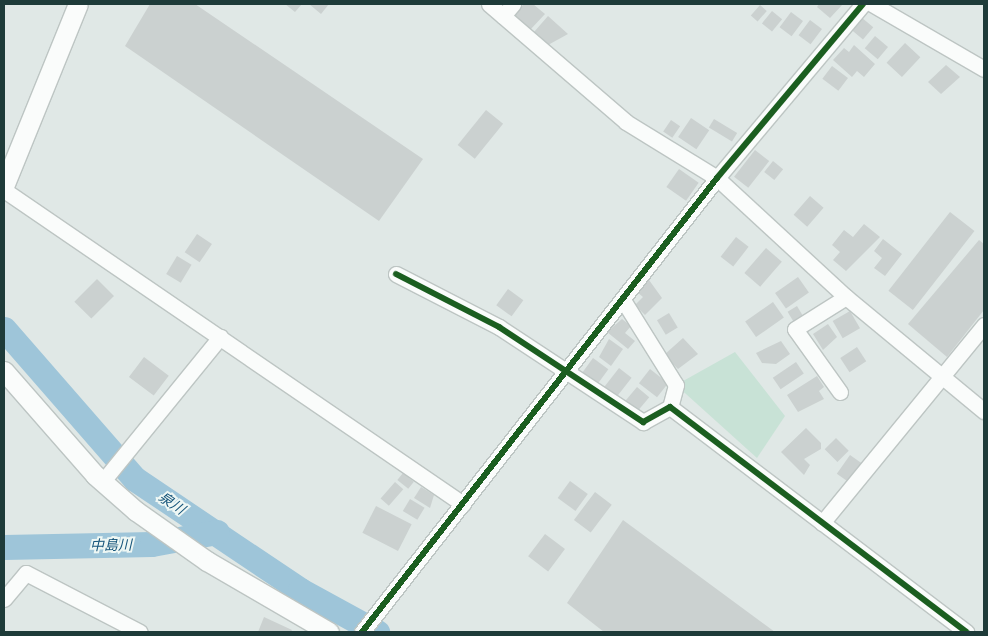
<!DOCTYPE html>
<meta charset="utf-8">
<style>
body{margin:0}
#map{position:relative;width:988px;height:636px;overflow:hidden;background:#e0e8e6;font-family:"PT Sans","Noto Sans JP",sans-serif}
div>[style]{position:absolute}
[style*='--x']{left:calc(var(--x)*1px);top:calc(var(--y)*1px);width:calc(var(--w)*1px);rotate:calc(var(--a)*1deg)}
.green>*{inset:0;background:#c8e2d6}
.river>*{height:25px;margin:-12.5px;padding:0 12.5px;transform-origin:12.5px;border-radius:12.5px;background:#9ec5d9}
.building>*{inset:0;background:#cbd1d0;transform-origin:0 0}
.roads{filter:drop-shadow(1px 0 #bdc5c3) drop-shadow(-1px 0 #bdc5c3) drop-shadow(0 1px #bdc5c3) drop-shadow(0 -1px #bdc5c3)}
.minor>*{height:15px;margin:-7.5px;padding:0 7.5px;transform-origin:7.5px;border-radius:7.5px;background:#fafcfb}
.tertiary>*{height:19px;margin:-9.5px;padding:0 9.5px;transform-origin:9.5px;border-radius:9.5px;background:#fafcfb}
.cycleway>*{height:6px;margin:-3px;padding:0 3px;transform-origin:3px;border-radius:3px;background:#1b5e20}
span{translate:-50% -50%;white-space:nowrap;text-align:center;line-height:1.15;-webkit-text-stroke:4px #eef7f4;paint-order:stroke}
.water-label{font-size:14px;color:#15547a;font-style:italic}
.frame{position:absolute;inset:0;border:5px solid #1e3b39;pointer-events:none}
</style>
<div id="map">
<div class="green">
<div style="clip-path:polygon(735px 352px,785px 416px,757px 458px,676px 385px)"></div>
</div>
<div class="river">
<div style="--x:4;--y:329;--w:199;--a:48.9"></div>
<div style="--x:135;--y:479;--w:199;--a:33.9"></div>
<div style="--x:300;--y:590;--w:88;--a:28.6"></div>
<div style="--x:4;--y:547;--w:148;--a:-1.2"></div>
<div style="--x:152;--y:544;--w:66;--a:-10.5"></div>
</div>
<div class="building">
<div style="clip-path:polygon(150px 4px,195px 4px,423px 159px,379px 221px,125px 46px)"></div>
<div style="clip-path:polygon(285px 4px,302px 4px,295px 12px)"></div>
<div style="clip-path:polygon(309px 4px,329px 4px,321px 14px)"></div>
<div style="clip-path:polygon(524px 4px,533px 4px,545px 14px,530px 30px,513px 16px)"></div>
<div style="clip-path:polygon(819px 4px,843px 4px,830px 18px,817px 7px)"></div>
<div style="left:760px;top:5px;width:9px;height:14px;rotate:41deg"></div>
<div style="left:772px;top:11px;width:13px;height:16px;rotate:39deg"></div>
<div style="left:791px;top:12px;width:15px;height:19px;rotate:37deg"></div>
<div style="clip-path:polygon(548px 16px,568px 34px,548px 45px,534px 32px)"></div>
<div style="left:861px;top:17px;width:16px;height:16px;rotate:40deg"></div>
<div style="left:810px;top:20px;width:15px;height:19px;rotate:37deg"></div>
<div style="left:875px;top:36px;width:17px;height:16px;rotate:40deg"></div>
<div style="left:905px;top:43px;width:21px;height:27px;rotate:43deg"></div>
<div style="clip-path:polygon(854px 45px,875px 64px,864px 77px,857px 71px,852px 77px,833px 60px,844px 48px,849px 52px)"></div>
<div style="clip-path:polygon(946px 65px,960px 77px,941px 94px,928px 82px)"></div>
<div style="left:832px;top:66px;width:20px;height:16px;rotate:37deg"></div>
<div style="left:486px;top:110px;width:22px;height:45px;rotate:39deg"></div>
<div style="left:691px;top:118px;width:22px;height:23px;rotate:34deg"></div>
<div style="left:714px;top:119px;width:27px;height:10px;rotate:31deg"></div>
<div style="left:671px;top:120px;width:11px;height:14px;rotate:34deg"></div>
<div style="left:755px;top:150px;width:18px;height:34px;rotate:38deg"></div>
<div style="left:773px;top:161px;width:13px;height:14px;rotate:39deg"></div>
<div style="left:679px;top:169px;width:24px;height:22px;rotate:35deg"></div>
<div style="left:810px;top:196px;width:18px;height:25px;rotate:41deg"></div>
<div style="left:950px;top:212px;width:31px;height:100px;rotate:38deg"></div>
<div style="clip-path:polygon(864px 224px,880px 237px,846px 271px,833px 260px,840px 252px,832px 245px,844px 230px,853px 237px)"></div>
<div style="left:197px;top:234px;width:18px;height:22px;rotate:34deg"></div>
<div style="left:736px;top:237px;width:16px;height:25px;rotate:38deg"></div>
<div style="clip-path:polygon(883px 239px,902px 254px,885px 276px,874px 268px,882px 258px,874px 251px)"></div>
<div style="clip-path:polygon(979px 240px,984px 244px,984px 310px,947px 357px,908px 324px)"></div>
<div style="left:766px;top:248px;width:21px;height:33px;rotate:41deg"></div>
<div style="left:177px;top:256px;width:17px;height:21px;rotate:31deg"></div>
<div style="left:798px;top:277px;width:19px;height:28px;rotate:55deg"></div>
<div style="left:97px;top:279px;width:24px;height:32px;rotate:45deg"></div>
<div style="clip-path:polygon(649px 280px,662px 298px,645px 315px,635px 305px,643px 297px,637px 292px)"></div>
<div style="left:508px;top:289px;width:19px;height:20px;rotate:36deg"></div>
<div style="left:773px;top:302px;width:19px;height:34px;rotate:55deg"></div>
<div style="left:797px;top:306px;width:12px;height:11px;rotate:59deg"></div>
<div style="left:850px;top:311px;width:20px;height:20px;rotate:60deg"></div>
<div style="left:669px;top:313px;width:17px;height:14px;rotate:59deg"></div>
<div style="clip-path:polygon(622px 319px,631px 326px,625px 333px,635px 341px,628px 349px,607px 332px)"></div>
<div style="clip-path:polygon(828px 324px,837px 337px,823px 350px,813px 334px)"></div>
<div style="clip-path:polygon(683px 338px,698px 354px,678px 369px,664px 355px)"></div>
<div style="clip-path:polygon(609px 339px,623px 349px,611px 366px,599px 357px)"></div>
<div style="clip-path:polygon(781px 341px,790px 354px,776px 364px,762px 363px,756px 353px)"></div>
<div style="left:857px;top:347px;width:17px;height:20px;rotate:57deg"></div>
<div style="left:144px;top:357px;width:31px;height:25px;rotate:37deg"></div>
<div style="left:593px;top:358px;width:19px;height:19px;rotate:36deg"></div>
<div style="left:796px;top:362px;width:14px;height:28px;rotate:56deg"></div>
<div style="left:619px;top:368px;width:16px;height:26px;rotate:38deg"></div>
<div style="left:650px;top:369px;width:23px;height:18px;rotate:38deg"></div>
<div style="clip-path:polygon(817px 376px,824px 387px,819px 391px,824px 399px,798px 412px,787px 395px)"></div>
<div style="left:637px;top:387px;width:16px;height:19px;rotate:40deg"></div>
<div style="clip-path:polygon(806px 428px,821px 443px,821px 449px,804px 459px,810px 465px,804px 475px,781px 452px)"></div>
<div style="left:836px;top:438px;width:18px;height:16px;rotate:45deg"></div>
<div style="left:850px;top:455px;width:16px;height:23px;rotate:35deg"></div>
<div style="left:403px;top:473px;width:14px;height:9px;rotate:39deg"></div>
<div style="left:570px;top:481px;width:22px;height:21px;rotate:36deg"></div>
<div style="left:395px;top:482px;width:11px;height:22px;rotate:41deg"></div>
<div style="clip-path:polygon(421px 487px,434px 495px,430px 508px,414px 498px)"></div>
<div style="left:595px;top:492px;width:21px;height:35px;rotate:37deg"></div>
<div style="left:410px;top:499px;width:17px;height:14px;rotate:31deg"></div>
<div style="left:376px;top:506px;width:40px;height:30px;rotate:27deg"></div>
<div style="clip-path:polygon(623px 520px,775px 632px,604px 632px,567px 603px)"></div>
<div style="left:545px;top:534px;width:25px;height:28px;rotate:37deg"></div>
<div style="clip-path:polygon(264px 617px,292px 630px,291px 632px,258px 632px)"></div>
</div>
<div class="roads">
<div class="minor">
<div style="--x:489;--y:4;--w:181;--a:40.7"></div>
<div style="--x:626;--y:122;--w:107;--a:31.6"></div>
<div style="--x:717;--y:178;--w:176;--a:42.7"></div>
<div style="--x:846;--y:297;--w:179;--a:39.6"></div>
<div style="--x:872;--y:4;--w:129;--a:30.1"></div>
<div style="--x:503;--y:16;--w:16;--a:-50"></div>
<div style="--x:4;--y:190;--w:556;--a:34.38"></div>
<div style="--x:396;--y:274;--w:116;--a:27.2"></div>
<div style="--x:499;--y:327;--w:173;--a:33.4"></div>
<div style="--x:643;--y:422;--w:31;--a:-29"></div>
<div style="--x:670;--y:407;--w:372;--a:37.2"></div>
<div style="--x:623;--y:300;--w:100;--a:58.1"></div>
<div style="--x:676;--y:385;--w:23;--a:105"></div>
<div style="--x:840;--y:392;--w:77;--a:-125.5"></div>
<div style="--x:795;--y:329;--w:60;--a:-32.1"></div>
<div style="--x:103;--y:481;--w:186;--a:-50.9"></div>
<div style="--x:822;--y:523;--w:256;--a:-50.7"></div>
<div style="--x:4;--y:599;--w:34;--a:-50"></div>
<div style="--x:26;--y:573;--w:128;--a:27.4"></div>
<div style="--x:362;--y:632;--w:576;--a:-51.98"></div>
<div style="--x:717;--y:178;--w:227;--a:-50"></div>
</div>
<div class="tertiary">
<div style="--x:4;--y:186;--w:196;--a:-67.9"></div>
<div style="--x:4;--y:371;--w:138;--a:48.8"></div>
<div style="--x:95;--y:475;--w:55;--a:41.3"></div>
<div style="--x:136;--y:511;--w:87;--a:35.2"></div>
<div style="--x:207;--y:561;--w:141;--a:30.2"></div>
</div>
</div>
<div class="cycleway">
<div style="--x:396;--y:274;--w:116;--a:27.2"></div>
<div style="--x:499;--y:327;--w:173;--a:33.4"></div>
<div style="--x:643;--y:422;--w:31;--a:-29"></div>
<div style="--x:670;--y:407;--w:372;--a:37.2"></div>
<div style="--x:362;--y:632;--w:576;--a:-51.98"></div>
<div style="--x:717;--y:178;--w:227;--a:-50"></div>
</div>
<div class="water-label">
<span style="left:172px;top:503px;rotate:34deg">泉川</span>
<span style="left:111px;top:545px;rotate:-1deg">中島川</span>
</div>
<div class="frame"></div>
</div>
